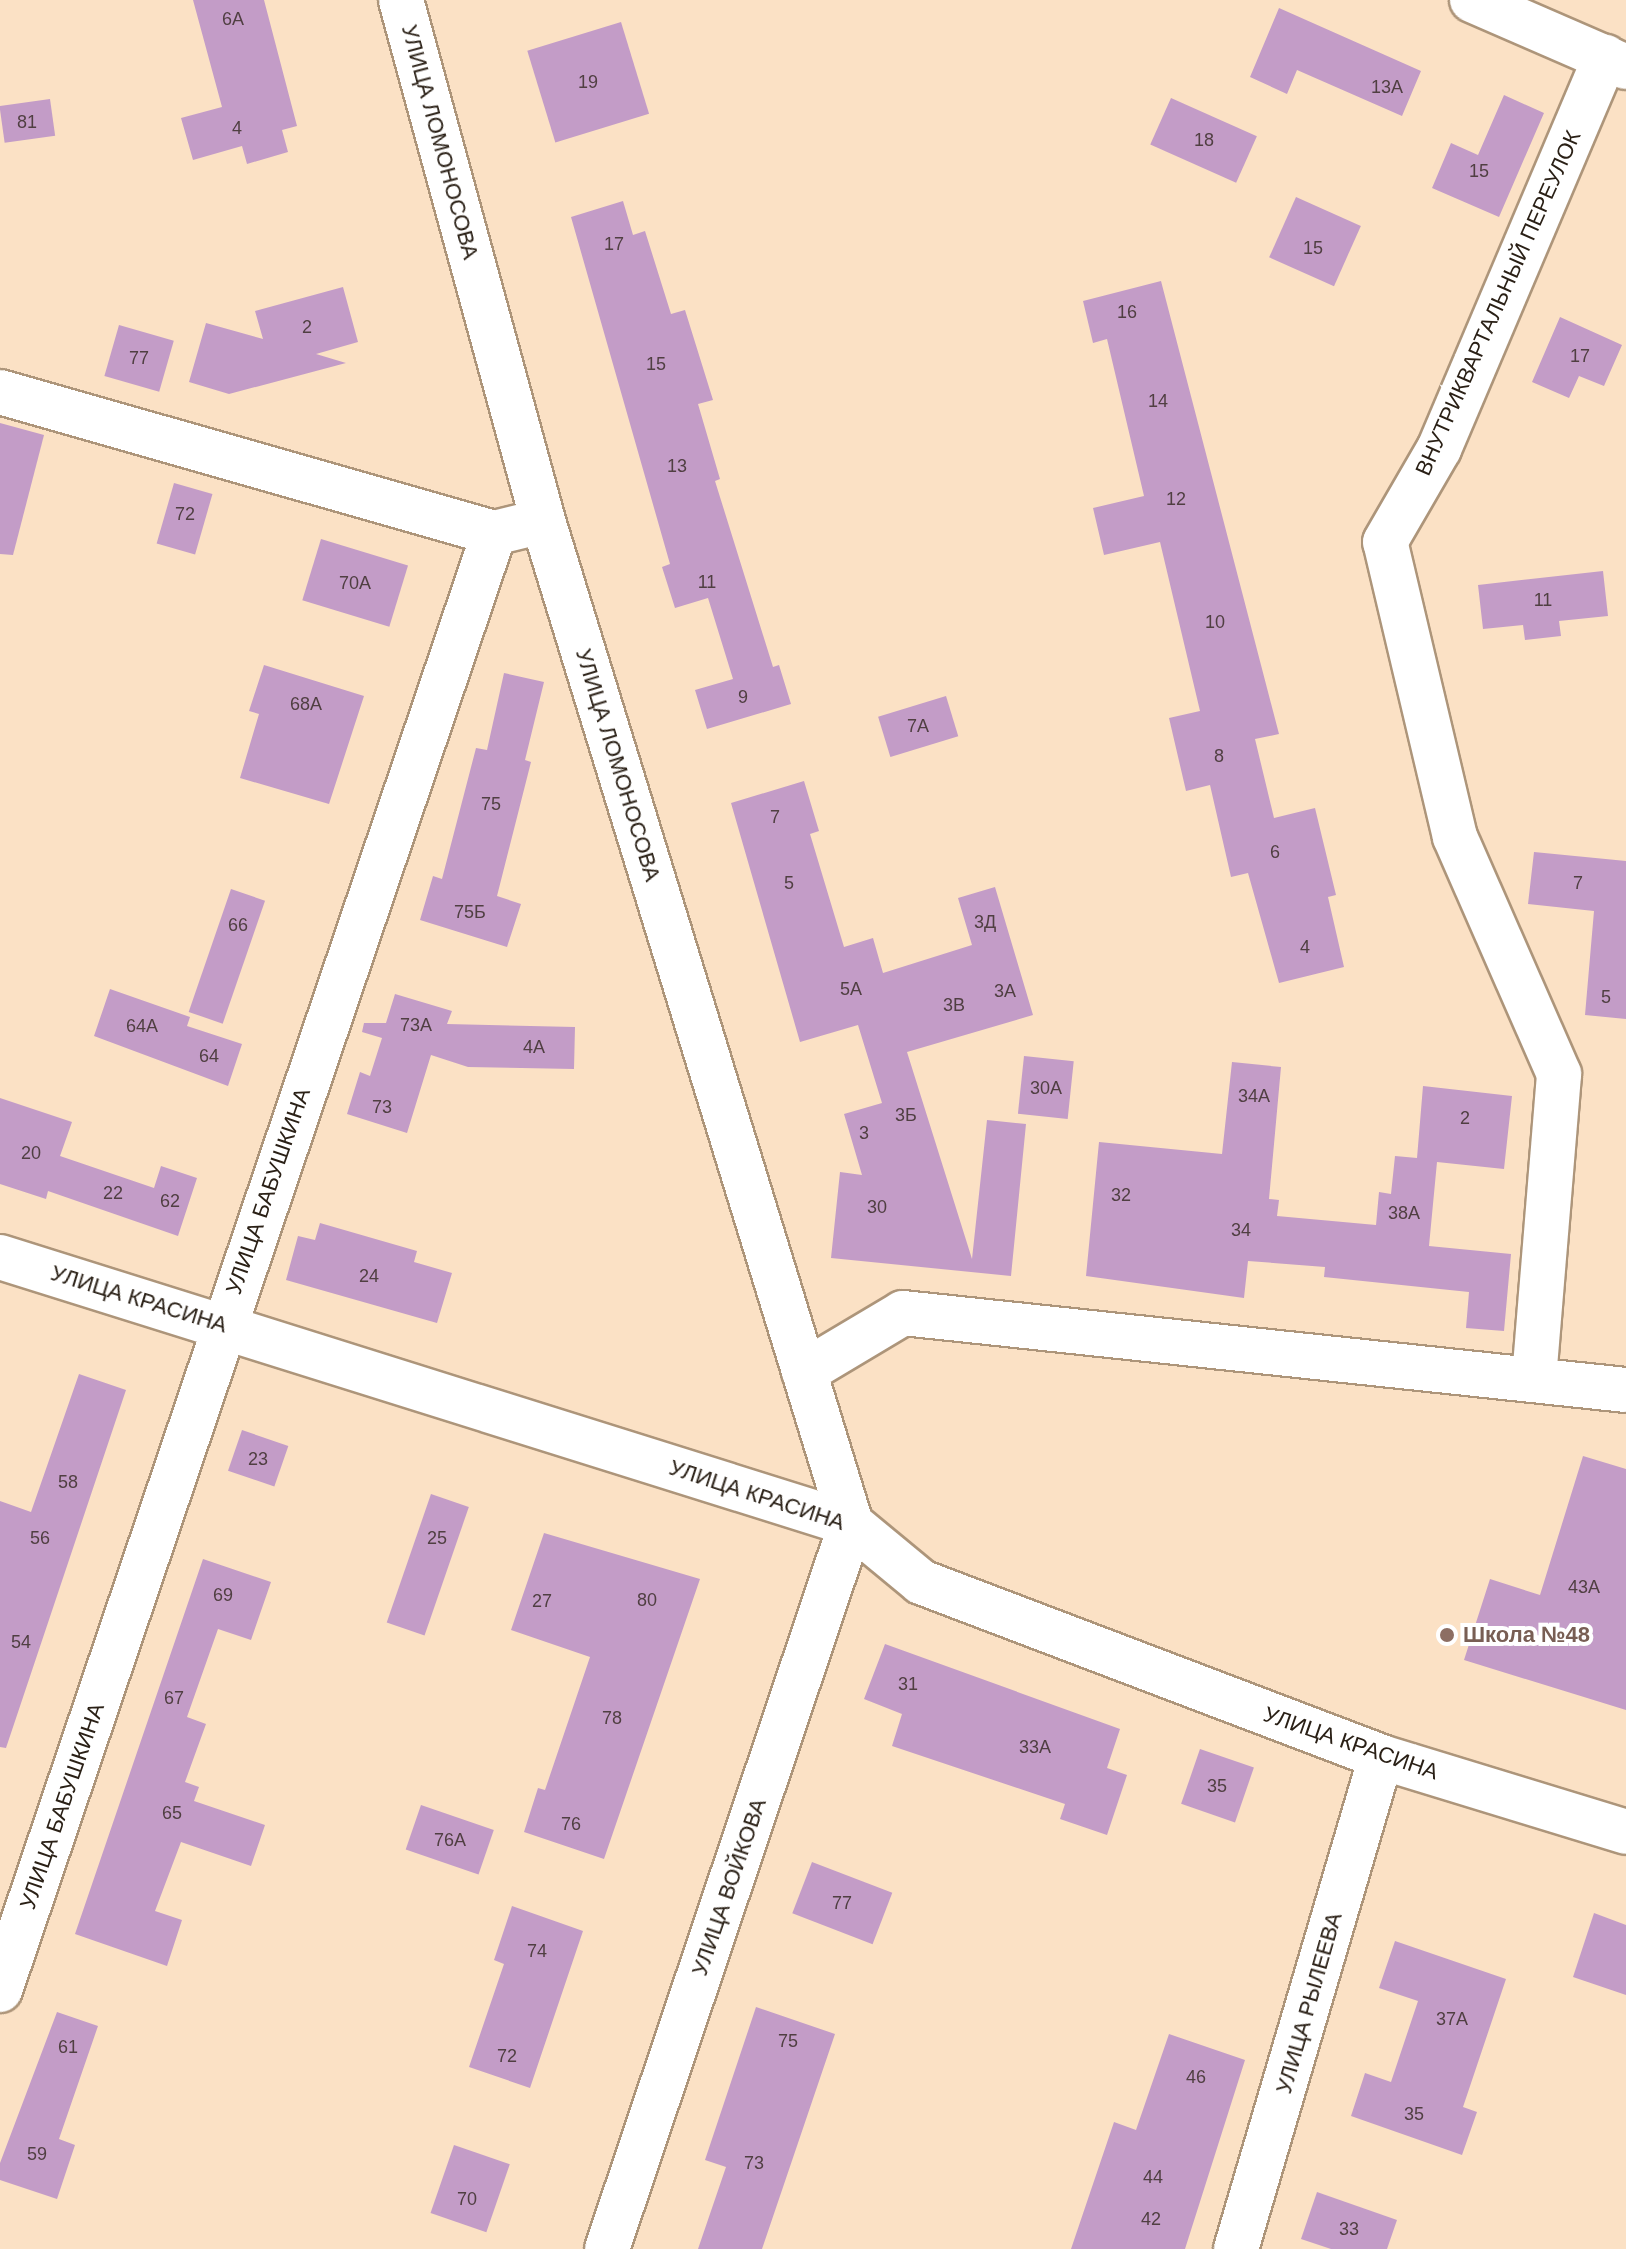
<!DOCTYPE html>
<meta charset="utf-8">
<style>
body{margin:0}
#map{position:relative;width:1626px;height:2249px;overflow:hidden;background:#fbe1c5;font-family:Arial,sans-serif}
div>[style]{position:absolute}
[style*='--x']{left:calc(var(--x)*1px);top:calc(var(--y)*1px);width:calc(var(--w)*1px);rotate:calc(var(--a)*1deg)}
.building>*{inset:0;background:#c39cc7;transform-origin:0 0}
.roads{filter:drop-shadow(2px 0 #ad957a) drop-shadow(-2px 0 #ad957a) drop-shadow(0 2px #ad957a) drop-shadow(0 -2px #ad957a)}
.minor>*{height:44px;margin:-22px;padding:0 22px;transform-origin:22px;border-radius:22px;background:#fff}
.dots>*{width:22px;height:22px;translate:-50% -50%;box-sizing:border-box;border:4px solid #fff;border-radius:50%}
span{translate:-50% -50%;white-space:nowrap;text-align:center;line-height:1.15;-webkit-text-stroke:8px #fff;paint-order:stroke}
.number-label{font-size:18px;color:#503f42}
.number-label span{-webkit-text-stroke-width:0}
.street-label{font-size:22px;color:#2a2016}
.education-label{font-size:22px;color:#785e54;font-weight:700}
.left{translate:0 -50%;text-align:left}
</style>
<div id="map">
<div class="building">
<div style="clip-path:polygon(193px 0,264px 0,297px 126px,282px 130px,288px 152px,247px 164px,242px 146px,193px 160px,181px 118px,222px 107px)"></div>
<div style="clip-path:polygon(1279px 8px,1421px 71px,1402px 116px,1297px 70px,1287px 94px,1250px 77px)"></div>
<div style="left:621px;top:22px;width:96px;height:98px;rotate:73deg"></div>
<div style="clip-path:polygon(1504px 95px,1544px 113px,1499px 217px,1432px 188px,1451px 143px,1478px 155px)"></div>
<div style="left:1171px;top:98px;width:94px;height:51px;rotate:24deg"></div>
<div style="left:50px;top:99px;width:37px;height:51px;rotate:82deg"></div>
<div style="left:1296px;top:197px;width:71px;height:66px;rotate:24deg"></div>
<div style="clip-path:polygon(623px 201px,633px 235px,645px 231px,671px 314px,685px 310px,713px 400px,698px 404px,720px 479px,715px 481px,773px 667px,779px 665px,791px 704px,707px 729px,695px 690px,733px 679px,708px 598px,675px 608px,662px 567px,670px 564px,571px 217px)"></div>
<div style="clip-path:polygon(1161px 281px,1279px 734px,1255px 739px,1274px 818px,1315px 808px,1336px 895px,1328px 897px,1344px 967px,1279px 983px,1248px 873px,1231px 877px,1210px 785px,1186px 791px,1169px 718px,1200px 711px,1160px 542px,1104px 555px,1093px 508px,1144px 496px,1107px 339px,1093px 343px,1083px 301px)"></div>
<div style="clip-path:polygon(343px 287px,358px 342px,316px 354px,346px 363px,229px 394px,189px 382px,206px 323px,263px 339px,255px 311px)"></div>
<div style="clip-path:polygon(1560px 317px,1622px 345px,1604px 386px,1579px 376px,1569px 398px,1532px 382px)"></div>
<div style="left:119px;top:325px;width:57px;height:53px;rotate:16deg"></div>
<div style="clip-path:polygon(0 423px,44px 435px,13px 555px,0 554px)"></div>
<div style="left:174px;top:483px;width:40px;height:63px;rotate:16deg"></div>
<div style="left:321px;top:539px;width:91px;height:64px;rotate:17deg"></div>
<div style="clip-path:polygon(1603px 571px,1608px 616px,1559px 621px,1561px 636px,1525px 640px,1523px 625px,1483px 629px,1478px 585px)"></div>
<div style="clip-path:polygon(264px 665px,364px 696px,329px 804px,240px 778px,259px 714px,249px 711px)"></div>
<div style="clip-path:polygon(504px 673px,544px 682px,525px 760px,531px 762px,497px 896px,521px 904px,507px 947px,420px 920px,433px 876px,442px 879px,476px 748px,487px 750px)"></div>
<div style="left:946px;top:696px;width:42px;height:71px;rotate:73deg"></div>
<div style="clip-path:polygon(804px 781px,819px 831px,810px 834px,844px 947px,873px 938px,883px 973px,972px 945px,958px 898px,995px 887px,1033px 1015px,907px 1052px,972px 1259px,987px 1120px,1026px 1124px,1011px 1276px,831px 1258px,840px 1172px,862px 1175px,844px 1114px,882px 1103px,858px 1025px,800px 1042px,731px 803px)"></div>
<div style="clip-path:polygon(1534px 852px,1626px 861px,1626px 1019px,1585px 1015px,1594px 911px,1528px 904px)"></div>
<div style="left:231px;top:889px;width:36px;height:130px;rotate:19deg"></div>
<div style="clip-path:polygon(110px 989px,190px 1017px,187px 1026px,242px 1044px,228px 1086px,94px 1036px)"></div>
<div style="clip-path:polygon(395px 994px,452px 1011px,447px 1024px,575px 1027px,574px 1069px,468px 1067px,431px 1055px,407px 1133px,347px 1114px,360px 1072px,370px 1076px,382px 1038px,362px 1032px,364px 1023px,386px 1023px)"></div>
<div style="left:1024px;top:1056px;width:50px;height:58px;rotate:6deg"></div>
<div style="clip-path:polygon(1232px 1062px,1281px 1067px,1269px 1199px,1279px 1200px,1277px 1216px,1376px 1225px,1379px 1192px,1391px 1194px,1395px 1156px,1417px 1158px,1423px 1086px,1512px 1096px,1504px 1169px,1437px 1162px,1429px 1246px,1511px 1254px,1504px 1331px,1466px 1328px,1469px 1292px,1324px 1277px,1325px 1267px,1248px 1261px,1244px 1298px,1086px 1276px,1099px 1142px,1222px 1154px)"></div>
<div style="clip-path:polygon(0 1098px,72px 1122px,60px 1156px,154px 1188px,161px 1166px,197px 1178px,178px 1236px,48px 1191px,46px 1199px,0 1184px)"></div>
<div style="clip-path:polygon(320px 1223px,417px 1251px,414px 1262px,452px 1273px,437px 1323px,286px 1280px,298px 1236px,315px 1240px)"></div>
<div style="clip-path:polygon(79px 1374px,126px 1390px,6px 1748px,0 1747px,0 1501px,31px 1512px)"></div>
<div style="left:242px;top:1430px;width:49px;height:43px;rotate:19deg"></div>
<div style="clip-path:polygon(1583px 1456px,1626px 1469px,1626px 1710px,1464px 1660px,1490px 1579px,1540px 1595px)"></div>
<div style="left:431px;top:1494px;width:40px;height:136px;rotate:19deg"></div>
<div style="clip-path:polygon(544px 1533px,700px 1579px,604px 1859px,524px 1832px,538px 1788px,545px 1790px,590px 1657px,511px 1630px)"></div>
<div style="clip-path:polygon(203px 1559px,271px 1582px,251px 1640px,218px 1629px,187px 1717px,206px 1724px,185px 1782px,199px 1787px,194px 1801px,265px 1825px,251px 1866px,181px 1842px,155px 1911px,182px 1920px,167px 1966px,75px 1934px)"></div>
<div style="clip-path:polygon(885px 1644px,1120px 1729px,1107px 1768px,1127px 1775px,1107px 1835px,1060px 1819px,1065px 1804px,892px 1746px,902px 1714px,864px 1699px)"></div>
<div style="left:1200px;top:1749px;width:57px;height:58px;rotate:19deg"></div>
<div style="left:421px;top:1805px;width:77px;height:47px;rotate:19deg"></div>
<div style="left:812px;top:1862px;width:86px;height:55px;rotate:21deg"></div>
<div style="clip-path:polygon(512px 1906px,583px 1931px,530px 2088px,469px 2067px,504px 1964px,494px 1960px)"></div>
<div style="clip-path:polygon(1594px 1913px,1626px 1925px,1626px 1995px,1573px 1977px)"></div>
<div style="clip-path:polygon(1395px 1941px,1506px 1979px,1463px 2107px,1477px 2112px,1462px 2155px,1351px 2116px,1365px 2073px,1391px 2082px,1418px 2001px,1379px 1988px)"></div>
<div style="clip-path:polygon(756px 2007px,835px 2034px,762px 2249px,698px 2249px,726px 2167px,705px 2160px)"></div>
<div style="clip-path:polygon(57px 2012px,98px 2026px,59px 2139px,75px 2145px,57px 2199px,0 2180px,0 2163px)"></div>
<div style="clip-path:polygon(1169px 2034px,1245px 2060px,1185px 2249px,1071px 2249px,1114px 2122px,1136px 2130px)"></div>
<div style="left:454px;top:2145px;width:59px;height:72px;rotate:19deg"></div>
<div style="clip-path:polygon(1317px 2192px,1397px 2220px,1387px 2249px,1331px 2249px,1301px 2239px)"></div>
</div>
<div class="roads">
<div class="minor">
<div style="--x:401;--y:0;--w:540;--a:74.75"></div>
<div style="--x:543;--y:521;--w:1049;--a:72.93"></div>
<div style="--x:851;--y:1524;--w:765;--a:108.6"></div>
<div style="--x:1472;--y:0;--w:168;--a:23.5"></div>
<div style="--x:0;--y:392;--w:514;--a:15.93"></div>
<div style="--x:0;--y:1257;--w:892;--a:17.42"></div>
<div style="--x:851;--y:1524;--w:91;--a:39.6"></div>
<div style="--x:921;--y:1582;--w:492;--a:20.8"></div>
<div style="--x:1381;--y:1757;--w:256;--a:17"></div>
<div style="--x:804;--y:1372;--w:115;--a:-30.8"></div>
<div style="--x:903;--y:1313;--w:727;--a:6.08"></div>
<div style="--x:1534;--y:1379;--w:306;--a:-85.3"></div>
<div style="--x:1559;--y:1074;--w:259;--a:-113.7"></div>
<div style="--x:1455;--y:837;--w:303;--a:-103.3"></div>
<div style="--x:1385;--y:542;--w:108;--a:-59.9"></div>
<div style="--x:1439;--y:449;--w:426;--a:-67"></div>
<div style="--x:0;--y:1990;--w:1538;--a:-71.27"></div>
<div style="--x:494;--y:533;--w:50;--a:-13.8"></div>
<div style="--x:1236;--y:2249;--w:513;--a:-73.58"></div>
</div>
</div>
<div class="dots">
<div style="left:1447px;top:1635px;background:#8d6e63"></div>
</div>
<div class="number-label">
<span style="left:233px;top:19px">6А</span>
<span style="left:588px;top:82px">19</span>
<span style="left:1387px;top:87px">13А</span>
<span style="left:27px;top:122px">81</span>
<span style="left:237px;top:128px">4</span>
<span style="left:1204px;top:140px">18</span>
<span style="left:1479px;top:171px">15</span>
<span style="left:614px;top:244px">17</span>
<span style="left:1313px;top:248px">15</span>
<span style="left:1127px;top:312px">16</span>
<span style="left:307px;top:327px">2</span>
<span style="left:1580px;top:356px">17</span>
<span style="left:139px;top:358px">77</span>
<span style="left:656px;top:364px">15</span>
<span style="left:1158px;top:401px">14</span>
<span style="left:677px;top:466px">13</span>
<span style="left:1176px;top:499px">12</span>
<span style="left:185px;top:514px">72</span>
<span style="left:707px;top:582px">11</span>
<span style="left:355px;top:583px">70А</span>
<span style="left:1543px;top:600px">11</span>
<span style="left:1215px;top:622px">10</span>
<span style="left:743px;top:697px">9</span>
<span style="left:306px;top:704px">68А</span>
<span style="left:918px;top:726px">7А</span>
<span style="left:1219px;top:756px">8</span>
<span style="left:491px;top:804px">75</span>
<span style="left:775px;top:817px">7</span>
<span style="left:1275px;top:852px">6</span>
<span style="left:789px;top:883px">5</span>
<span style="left:1578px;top:883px">7</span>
<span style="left:470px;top:912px">75Б</span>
<span style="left:985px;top:922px">3Д</span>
<span style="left:238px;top:925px">66</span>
<span style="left:1305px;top:947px">4</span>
<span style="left:851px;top:989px">5А</span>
<span style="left:1005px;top:991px">3А</span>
<span style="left:1606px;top:997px">5</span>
<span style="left:954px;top:1005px">3В</span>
<span style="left:416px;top:1025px">73А</span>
<span style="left:142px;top:1026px">64А</span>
<span style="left:534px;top:1047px">4А</span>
<span style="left:209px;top:1056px">64</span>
<span style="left:1046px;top:1088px">30А</span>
<span style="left:1254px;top:1096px">34А</span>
<span style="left:382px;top:1107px">73</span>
<span style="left:906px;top:1115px">3Б</span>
<span style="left:1465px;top:1118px">2</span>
<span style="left:864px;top:1133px">3</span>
<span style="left:31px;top:1153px">20</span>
<span style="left:113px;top:1193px">22</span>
<span style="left:1121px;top:1195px">32</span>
<span style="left:170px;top:1201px">62</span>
<span style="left:877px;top:1207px">30</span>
<span style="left:1404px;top:1213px">38А</span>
<span style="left:1241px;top:1230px">34</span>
<span style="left:369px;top:1276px">24</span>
<span style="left:258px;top:1459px">23</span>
<span style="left:68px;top:1482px">58</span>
<span style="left:40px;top:1538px">56</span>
<span style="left:437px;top:1538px">25</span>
<span style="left:1584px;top:1587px">43А</span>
<span style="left:223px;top:1595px">69</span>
<span style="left:647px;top:1600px">80</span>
<span style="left:542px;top:1601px">27</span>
<span style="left:21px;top:1642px">54</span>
<span style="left:908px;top:1684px">31</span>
<span style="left:174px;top:1698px">67</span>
<span style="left:612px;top:1718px">78</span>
<span style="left:1035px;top:1747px">33А</span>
<span style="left:1217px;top:1786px">35</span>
<span style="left:172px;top:1813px">65</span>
<span style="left:571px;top:1824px">76</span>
<span style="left:450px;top:1840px">76А</span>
<span style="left:842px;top:1903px">77</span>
<span style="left:537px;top:1951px">74</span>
<span style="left:1452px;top:2019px">37А</span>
<span style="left:788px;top:2041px">75</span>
<span style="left:68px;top:2047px">61</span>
<span style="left:507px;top:2056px">72</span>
<span style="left:1196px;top:2077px">46</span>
<span style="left:1414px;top:2114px">35</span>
<span style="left:37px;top:2154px">59</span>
<span style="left:754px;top:2163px">73</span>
<span style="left:1153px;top:2177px">44</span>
<span style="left:467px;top:2199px">70</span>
<span style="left:1151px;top:2219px">42</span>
<span style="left:1349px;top:2229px">33</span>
</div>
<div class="street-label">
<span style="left:440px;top:142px;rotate:75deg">УЛИЦА ЛОМОНОСОВА</span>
<span style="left:1498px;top:303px;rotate:-66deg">ВНУТРИКВАРТАЛЬНЫЙ ПЕРЕУЛОК</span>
<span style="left:618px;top:765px;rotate:73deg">УЛИЦА ЛОМОНОСОВА</span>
<span style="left:268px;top:1191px;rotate:-71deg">УЛИЦА БАБУШКИНА</span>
<span style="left:139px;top:1299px;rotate:17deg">УЛИЦА КРАСИНА</span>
<span style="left:757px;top:1495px;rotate:18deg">УЛИЦА КРАСИНА</span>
<span style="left:1351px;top:1743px;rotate:19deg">УЛИЦА КРАСИНА</span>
<span style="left:62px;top:1806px;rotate:-71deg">УЛИЦА БАБУШКИНА</span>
<span style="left:729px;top:1887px;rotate:-71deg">УЛИЦА ВОЙКОВА</span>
<span style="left:1309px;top:2003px;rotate:-74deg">УЛИЦА РЫЛЕЕВА</span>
</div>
<div class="education-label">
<span class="left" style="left:1463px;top:1635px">Школа №48</span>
</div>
</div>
